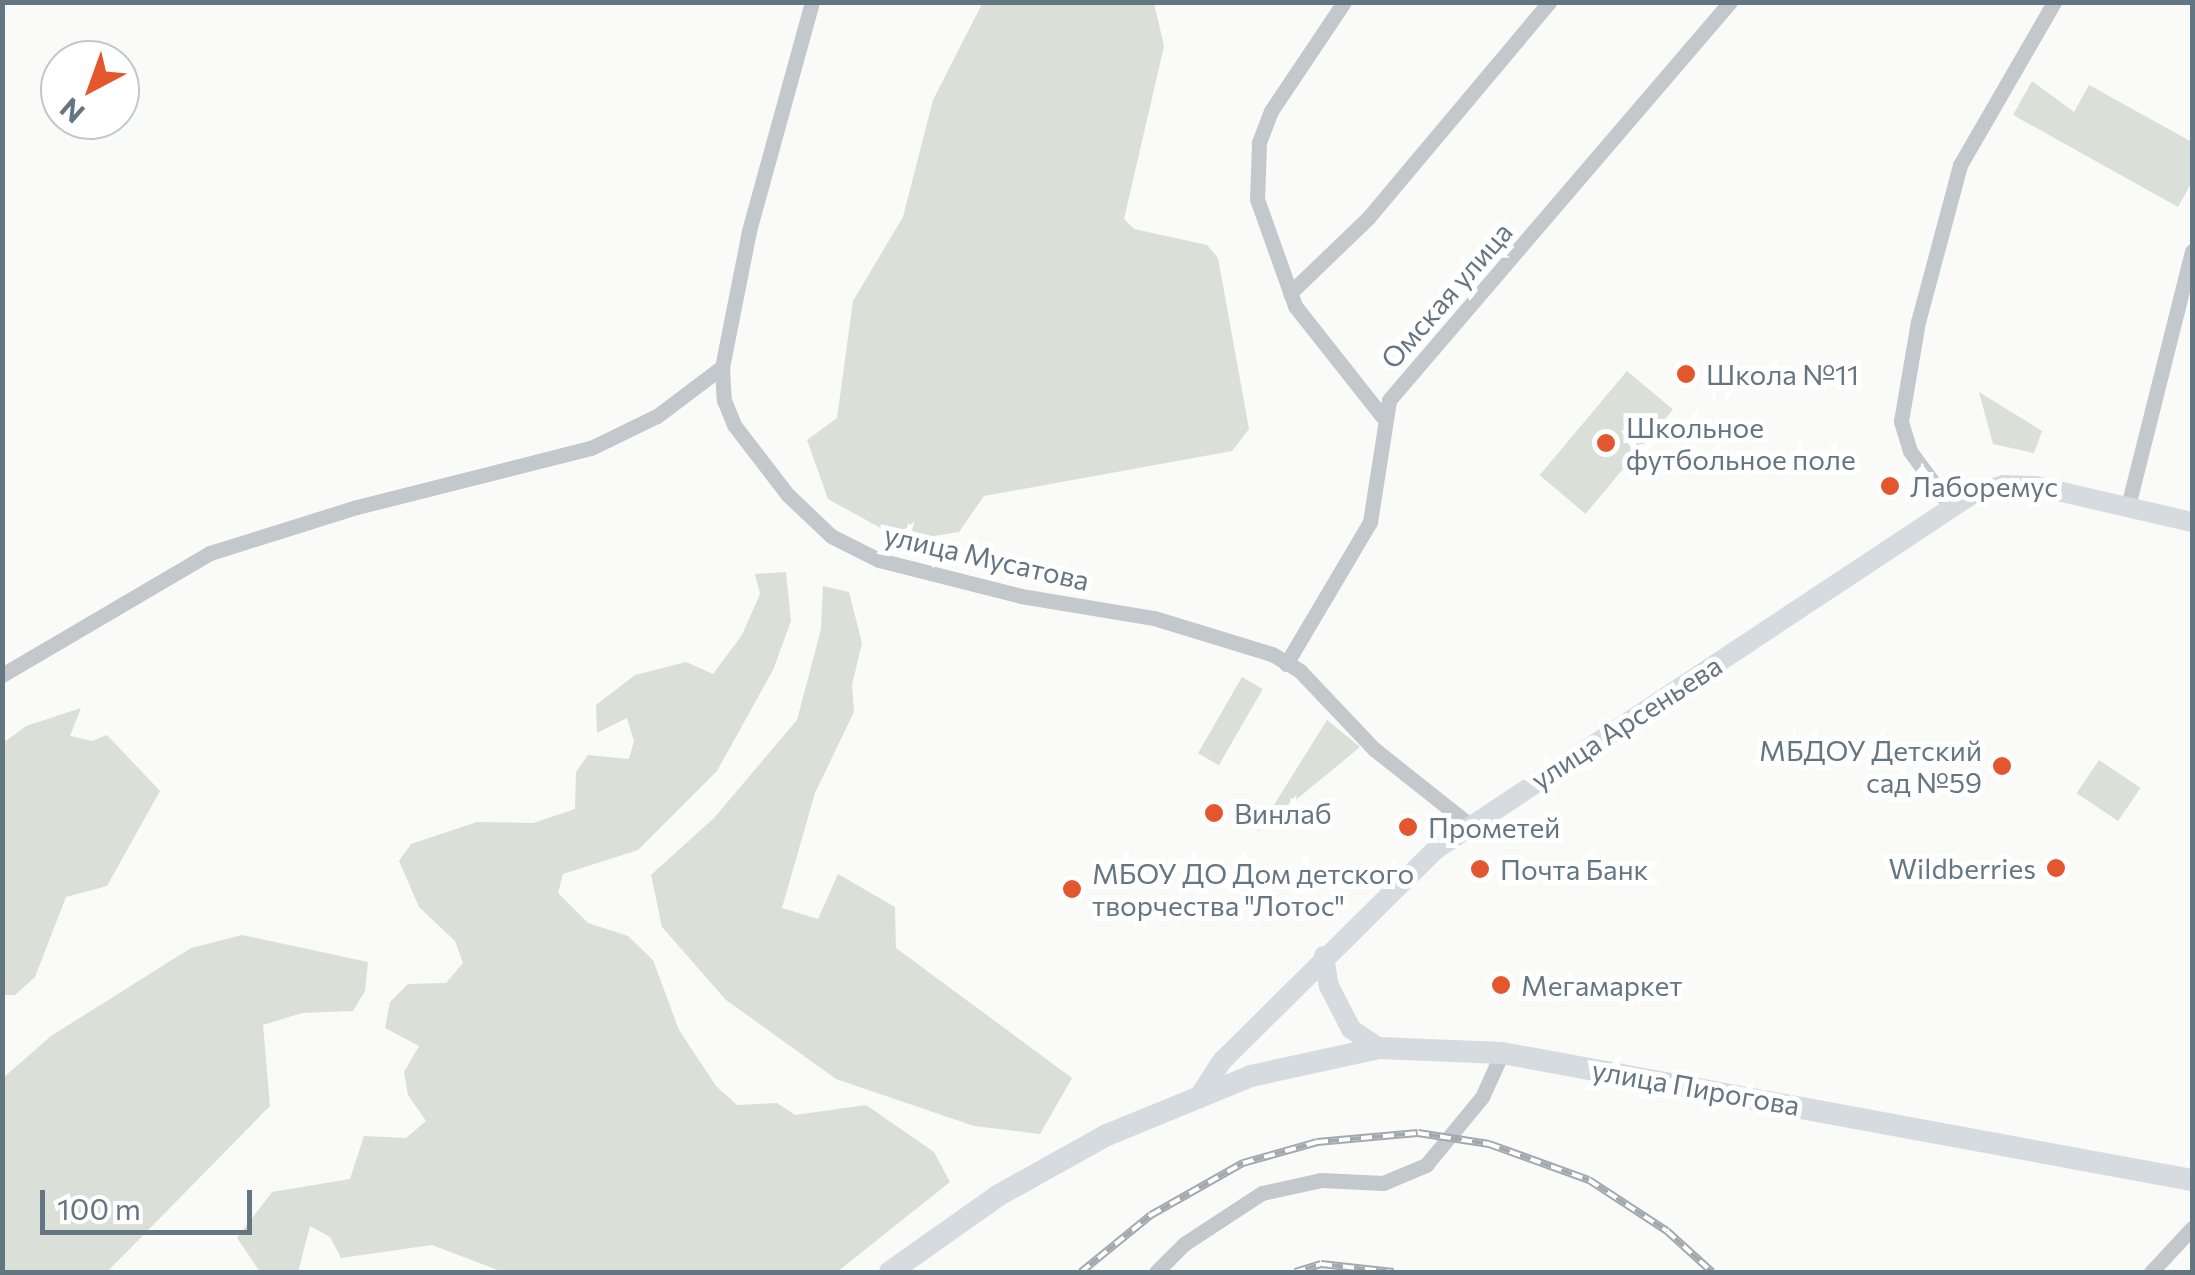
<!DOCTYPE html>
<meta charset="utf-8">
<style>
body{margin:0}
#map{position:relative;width:2195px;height:1275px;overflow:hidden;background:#fafaf8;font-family:Commissioner,sans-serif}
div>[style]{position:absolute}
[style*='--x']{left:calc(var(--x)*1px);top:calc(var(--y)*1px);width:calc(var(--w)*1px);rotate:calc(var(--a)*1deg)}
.green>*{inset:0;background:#dadfd7;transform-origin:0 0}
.street>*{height:15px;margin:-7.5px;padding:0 7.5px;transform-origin:7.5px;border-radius:7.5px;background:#c3c8cc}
.secondary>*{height:20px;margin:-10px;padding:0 10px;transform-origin:10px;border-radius:10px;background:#d6dbdf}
.primary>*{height:22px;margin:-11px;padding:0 11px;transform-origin:11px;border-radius:11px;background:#d6dbdf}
.rail>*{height:8px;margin-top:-4px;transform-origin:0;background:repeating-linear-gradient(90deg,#fff 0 11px,#a2aab0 0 22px);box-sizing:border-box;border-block:2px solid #a2aab0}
.dots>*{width:28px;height:28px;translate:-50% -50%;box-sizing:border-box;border:5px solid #fff;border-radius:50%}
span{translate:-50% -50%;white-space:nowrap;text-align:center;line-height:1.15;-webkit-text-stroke:10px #fff;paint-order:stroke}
.street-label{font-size:28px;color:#657683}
.poi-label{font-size:28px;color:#657683}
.left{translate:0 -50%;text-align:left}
.right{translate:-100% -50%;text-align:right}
.frame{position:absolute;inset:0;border:5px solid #657683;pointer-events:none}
.north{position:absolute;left:40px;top:40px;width:100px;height:100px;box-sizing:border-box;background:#fff;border:2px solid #c1c8cd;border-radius:50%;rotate:221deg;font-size:28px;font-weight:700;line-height:40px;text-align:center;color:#657683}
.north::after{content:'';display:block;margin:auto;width:35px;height:45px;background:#e4572e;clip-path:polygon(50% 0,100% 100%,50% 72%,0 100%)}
.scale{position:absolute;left:40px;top:1190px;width:212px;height:45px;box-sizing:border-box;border:5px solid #657683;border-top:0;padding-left:12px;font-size:30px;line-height:35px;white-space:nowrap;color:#657683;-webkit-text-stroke:8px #fff;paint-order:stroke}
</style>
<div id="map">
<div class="green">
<div style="clip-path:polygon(983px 2px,1154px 3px,1164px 46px,1124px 219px,1134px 229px,1207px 245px,1218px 258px,1249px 429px,1232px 451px,984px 496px,959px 532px,904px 541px,828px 499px,807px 440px,837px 418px,853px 301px,903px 217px,933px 100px)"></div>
<div style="clip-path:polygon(2032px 81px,2074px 112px,2089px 85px,2192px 142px,2192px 182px,2178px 207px,2013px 115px)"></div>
<div style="left:1627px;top:371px;width:60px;height:136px;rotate:40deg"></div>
<div style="clip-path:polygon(1979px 392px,2042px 431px,2034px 453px,1993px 444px)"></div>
<div style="clip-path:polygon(786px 572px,791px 621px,773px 670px,717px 771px,638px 850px,563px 874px,558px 893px,588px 923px,628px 936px,653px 960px,679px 1030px,716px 1086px,737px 1105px,777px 1103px,795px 1115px,866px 1105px,934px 1152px,950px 1182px,837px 1272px,503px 1272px,432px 1245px,341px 1258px,330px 1237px,310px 1226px,298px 1272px,260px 1272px,237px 1238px,272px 1192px,350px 1179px,364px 1136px,406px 1138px,426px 1121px,408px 1095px,404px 1072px,419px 1046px,385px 1028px,390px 1002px,408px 984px,446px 983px,463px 963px,455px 941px,419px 907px,399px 861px,411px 844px,477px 822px,533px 823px,575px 809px,576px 772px,588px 755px,629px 759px,634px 741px,627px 718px,597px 733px,596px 705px,635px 675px,686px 662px,713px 674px,742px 635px,760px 594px,755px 574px)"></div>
<div style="clip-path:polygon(823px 586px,849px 592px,862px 643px,852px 685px,854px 712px,815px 793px,782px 908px,818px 919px,838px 874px,895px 907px,896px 948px,1072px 1078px,1040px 1134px,974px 1126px,836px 1079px,726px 1000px,662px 927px,651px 875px,714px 818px,797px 720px,821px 629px)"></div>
<div style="left:1242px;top:677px;width:24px;height:88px;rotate:30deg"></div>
<div style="clip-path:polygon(81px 708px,70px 736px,92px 741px,107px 735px,160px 791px,107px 886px,66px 897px,35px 977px,15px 995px,3px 995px,3px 743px,26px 726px)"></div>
<div style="clip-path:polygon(1327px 720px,1360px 747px,1257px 832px)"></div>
<div style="left:2099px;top:760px;width:50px;height:40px;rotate:34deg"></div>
<div style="clip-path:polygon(242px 935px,368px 962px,365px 991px,353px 1011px,302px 1013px,263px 1025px,270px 1106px,107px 1272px,3px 1272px,3px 1078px,51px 1036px,191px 948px)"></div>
</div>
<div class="street">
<div style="--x:812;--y:2;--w:238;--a:105.4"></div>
<div style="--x:749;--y:231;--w:139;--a:101.2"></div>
<div style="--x:722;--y:367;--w:33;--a:87"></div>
<div style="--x:724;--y:400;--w:27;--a:68"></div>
<div style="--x:734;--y:425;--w:88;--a:52.4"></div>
<div style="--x:788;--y:495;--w:59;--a:43.6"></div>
<div style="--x:831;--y:536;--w:54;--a:26.6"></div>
<div style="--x:879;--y:560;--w:146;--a:14.2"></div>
<div style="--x:1021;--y:596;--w:135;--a:9.4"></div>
<div style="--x:1154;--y:618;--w:123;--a:17"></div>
<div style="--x:1272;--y:654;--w:33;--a:31"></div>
<div style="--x:1300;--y:671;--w:108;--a:46.5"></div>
<div style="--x:1374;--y:749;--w:122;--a:38.4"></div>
<div style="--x:1344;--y:2;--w:131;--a:123.8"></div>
<div style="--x:1271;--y:111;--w:34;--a:111"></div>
<div style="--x:1259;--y:143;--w:56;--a:92"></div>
<div style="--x:1257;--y:199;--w:114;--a:70.4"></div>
<div style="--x:1295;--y:306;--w:140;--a:51.7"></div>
<div style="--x:1290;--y:293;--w:108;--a:-43.9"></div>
<div style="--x:1368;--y:218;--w:282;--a:-50"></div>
<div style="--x:2128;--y:506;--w:263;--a:-75.9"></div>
<div style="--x:1951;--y:507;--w:69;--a:-126.2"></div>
<div style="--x:1910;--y:451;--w:31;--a:-107"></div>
<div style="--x:1901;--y:421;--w:100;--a:-80.3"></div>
<div style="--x:1918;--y:322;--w:163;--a:-75"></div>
<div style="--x:1960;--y:165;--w:188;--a:-60"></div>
<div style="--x:1286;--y:664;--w:165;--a:-59.4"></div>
<div style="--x:1370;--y:522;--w:123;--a:-81.1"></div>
<div style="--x:1389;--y:400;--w:524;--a:-49.41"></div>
<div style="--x:2;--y:675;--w:241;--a:-30.4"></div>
<div style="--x:210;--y:553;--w:154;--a:-17.4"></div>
<div style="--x:357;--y:507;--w:241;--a:-14.2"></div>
<div style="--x:591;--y:448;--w:73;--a:-25.9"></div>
<div style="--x:657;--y:416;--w:81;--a:-37"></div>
<div style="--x:1156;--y:1272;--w:40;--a:-45"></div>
<div style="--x:1184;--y:1244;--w:93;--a:-33.2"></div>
<div style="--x:1262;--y:1193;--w:60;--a:-12.4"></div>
<div style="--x:1321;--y:1180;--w:62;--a:2.8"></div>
<div style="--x:1383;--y:1183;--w:47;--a:-22.7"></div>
<div style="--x:1426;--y:1165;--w:88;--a:-50.5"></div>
<div style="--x:1482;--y:1097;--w:48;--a:-65.6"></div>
<div style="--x:2151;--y:1272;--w:60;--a:-47"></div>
</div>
<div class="secondary">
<div style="--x:1324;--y:956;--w:30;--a:81"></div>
<div style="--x:1329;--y:986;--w:48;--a:62.9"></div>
<div style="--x:1351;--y:1029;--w:34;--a:34"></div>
<div style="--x:1200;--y:1095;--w:40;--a:-57.1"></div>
<div style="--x:1222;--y:1061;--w:300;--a:-44.7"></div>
<div style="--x:1435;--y:850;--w:643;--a:-33.52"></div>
<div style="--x:1971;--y:495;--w:34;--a:-17"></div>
<div style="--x:2003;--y:485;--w:33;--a:2"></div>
<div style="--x:2036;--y:486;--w:160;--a:13"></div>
</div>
<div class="primary">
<div style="--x:890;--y:1272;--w:133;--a:-35.2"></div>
<div style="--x:999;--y:1195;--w:124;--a:-29.1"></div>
<div style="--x:1107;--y:1135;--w:156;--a:-22.3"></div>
<div style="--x:1251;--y:1076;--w:131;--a:-12.3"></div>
<div style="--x:1379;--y:1048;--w:123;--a:2.3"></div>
<div style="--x:1502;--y:1053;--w:702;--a:10.43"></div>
</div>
<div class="rail">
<div style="--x:1081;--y:1272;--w:90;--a:-39.2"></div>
<div style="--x:1151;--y:1215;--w:106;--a:-29.5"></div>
<div style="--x:1243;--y:1163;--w:77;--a:-15.8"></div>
<div style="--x:1317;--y:1142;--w:101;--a:-5.1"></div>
<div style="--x:1418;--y:1133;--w:72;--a:8.8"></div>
<div style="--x:1489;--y:1144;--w:106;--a:19.8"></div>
<div style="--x:1589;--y:1180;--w:93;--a:33.2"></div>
<div style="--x:1667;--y:1231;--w:61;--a:42.3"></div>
<div style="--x:1295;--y:1272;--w:27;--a:-17"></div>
<div style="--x:1321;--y:1264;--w:73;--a:6.3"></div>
</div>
<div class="dots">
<div style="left:1686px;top:374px;background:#e4572e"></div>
<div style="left:1606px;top:443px;background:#e4572e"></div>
<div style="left:1890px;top:486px;background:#e4572e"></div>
<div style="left:2002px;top:766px;background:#e4572e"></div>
<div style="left:1214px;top:813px;background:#e4572e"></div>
<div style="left:1408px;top:827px;background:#e4572e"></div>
<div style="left:2056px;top:868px;background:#e4572e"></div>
<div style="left:1480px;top:869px;background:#e4572e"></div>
<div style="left:1072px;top:889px;background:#e4572e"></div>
<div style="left:1501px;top:985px;background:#e4572e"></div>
</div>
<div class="street-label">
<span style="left:1446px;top:295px;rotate:-49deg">Омская улица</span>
<span style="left:987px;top:557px;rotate:13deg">улица Мусатова</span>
<span style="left:1626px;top:722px;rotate:-33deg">улица Арсеньева</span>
<span style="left:1696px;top:1087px;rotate:10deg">улица Пирогова</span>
</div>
<div class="poi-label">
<span class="left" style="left:1706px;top:374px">Школа №11</span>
<span class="left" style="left:1626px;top:443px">Школьное<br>футбольное поле</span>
<span class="left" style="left:1910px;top:486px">Лаборемус</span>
<span class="right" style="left:1982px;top:766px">МБДОУ Детский<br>сад №59</span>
<span class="left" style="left:1234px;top:813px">Винлаб</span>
<span class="left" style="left:1428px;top:827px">Прометей</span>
<span class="right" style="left:2036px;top:868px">Wildberries</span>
<span class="left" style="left:1500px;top:869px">Почта Банк</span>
<span class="left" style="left:1092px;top:889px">МБОУ ДО Дом детского<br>творчества "Лотос"</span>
<span class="left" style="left:1521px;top:985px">Мегамаркет</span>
</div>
<div class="frame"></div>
<div class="north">N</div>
<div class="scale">100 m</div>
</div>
